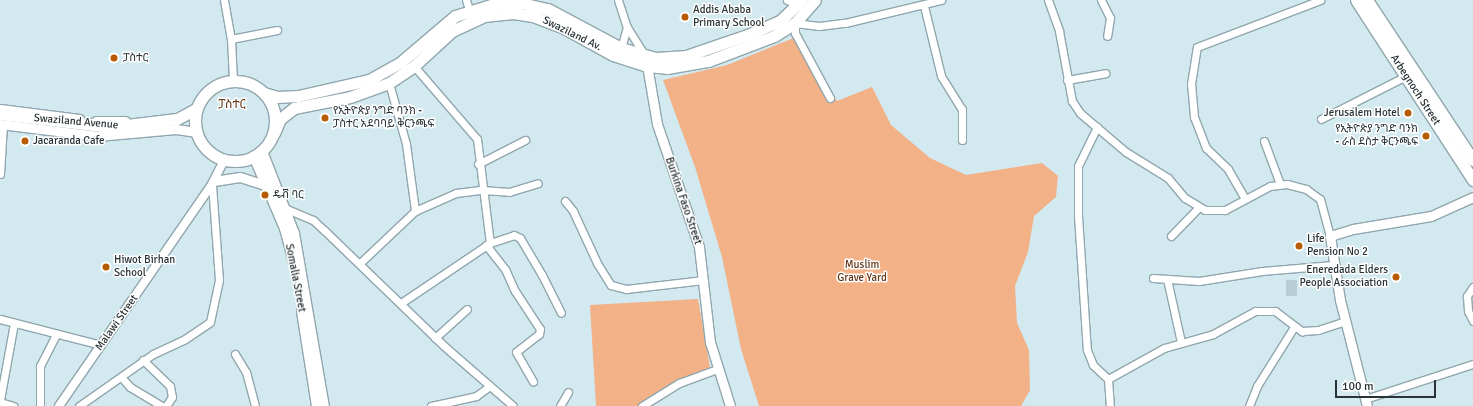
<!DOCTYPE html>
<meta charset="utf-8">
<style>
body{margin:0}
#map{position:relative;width:1473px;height:406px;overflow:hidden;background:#d2e9f0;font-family:Signika,"Noto Sans Ethiopic",sans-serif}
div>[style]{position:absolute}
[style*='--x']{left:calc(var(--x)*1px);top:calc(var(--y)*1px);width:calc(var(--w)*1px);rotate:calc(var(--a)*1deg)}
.green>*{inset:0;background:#f3b187}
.building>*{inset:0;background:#b7cdd4;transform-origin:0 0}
.roads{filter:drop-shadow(1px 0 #91a6ad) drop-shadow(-1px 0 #91a6ad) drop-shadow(0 1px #91a6ad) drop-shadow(0 -1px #91a6ad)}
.minor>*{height:7px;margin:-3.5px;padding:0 3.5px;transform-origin:3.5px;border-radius:3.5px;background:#fff}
.tertiary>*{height:8px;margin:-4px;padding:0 4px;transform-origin:4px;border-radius:4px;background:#fff}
.secondary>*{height:9px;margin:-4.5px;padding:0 4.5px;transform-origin:4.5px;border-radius:4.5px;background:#fff}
.primary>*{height:11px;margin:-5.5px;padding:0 5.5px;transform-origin:5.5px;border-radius:5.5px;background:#fff}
.primary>.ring{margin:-5.5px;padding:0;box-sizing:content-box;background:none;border:11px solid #fff;border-radius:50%}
.dots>*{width:11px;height:11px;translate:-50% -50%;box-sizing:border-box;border:2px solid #fff;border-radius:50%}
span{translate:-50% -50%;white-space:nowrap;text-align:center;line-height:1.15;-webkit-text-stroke:3px #fff;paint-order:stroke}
.poi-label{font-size:11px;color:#293235}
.left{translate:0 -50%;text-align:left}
.right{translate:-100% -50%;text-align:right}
.street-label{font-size:11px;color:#293235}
.park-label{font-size:11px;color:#623515}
.neighbourhood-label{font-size:12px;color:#633614}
.scale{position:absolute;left:1335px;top:380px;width:101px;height:18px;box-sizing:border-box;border:2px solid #293235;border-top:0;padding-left:5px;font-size:12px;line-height:14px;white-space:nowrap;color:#293235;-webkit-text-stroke:3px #fff;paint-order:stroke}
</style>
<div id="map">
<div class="green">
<div style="clip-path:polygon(801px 35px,837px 101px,872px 87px,891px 125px,930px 158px,966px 175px,1042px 163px,1058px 176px,1056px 197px,1034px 216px,1028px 252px,1015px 286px,1017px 323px,1029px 350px,1030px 390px,1021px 406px,759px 406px,741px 349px,722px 257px,695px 167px,663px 80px,727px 65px)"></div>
<div style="clip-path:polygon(698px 299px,711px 373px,675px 382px,640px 406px,596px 406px,590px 305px)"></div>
</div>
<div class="building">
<div style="left:1286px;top:280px;width:11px;height:16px"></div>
</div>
<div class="roads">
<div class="minor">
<div style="--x:224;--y:0;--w:40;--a:80"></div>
<div style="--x:231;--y:39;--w:41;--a:87.2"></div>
<div style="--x:466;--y:0;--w:16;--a:72"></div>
<div style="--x:618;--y:0;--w:28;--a:72"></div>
<div style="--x:627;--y:27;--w:34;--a:58"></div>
<div style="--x:787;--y:0;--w:11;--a:22"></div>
<div style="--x:1048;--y:0;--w:33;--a:70"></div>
<div style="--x:1059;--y:31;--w:71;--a:79.5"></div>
<div style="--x:1072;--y:101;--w:14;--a:56"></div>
<div style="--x:1080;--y:113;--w:60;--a:40.3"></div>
<div style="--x:1126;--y:152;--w:49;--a:31.8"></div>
<div style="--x:1168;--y:178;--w:26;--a:50"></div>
<div style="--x:1185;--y:198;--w:23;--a:31"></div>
<div style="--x:1205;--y:210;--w:20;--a:0"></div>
<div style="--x:1225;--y:210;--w:51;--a:-28.1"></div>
<div style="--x:1270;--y:186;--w:17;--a:-7"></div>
<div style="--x:1287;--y:184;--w:20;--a:15"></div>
<div style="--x:1306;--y:189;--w:17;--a:36"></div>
<div style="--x:1320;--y:199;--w:38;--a:75"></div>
<div style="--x:1101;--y:0;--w:20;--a:63"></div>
<div style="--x:1110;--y:18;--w:18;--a:99"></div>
<div style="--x:924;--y:6;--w:72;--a:76.3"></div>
<div style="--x:941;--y:76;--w:39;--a:58"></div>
<div style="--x:962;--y:109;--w:31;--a:90"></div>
<div style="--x:231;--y:39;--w:47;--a:-11.1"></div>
<div style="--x:621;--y:48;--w:22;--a:-74"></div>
<div style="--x:414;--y:66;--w:96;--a:49.2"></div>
<div style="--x:477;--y:139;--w:105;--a:82.9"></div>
<div style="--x:1067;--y:80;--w:39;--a:-10"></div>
<div style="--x:389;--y:83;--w:63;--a:74.4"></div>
<div style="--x:406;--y:144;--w:68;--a:82.3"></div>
<div style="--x:830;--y:98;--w:74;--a:-118.3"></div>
<div style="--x:795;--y:33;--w:10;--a:-90"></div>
<div style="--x:795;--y:23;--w:24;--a:7"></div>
<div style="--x:819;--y:26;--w:26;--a:-7"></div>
<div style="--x:845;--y:23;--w:99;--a:-13.5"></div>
<div style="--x:1321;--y:119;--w:95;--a:-26.8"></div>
<div style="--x:1097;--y:127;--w:43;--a:116"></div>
<div style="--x:1078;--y:166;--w:50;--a:90"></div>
<div style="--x:1078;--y:216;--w:134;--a:86.2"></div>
<div style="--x:1087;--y:350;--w:16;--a:68"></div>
<div style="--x:1093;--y:365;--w:21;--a:43"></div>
<div style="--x:1108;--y:379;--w:27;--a:86"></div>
<div style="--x:1264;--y:141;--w:46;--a:69.6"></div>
<div style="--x:478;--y:164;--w:53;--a:-27.1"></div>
<div style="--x:0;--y:174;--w:49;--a:-86.5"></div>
<div style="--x:1244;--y:197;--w:32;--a:-120"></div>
<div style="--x:1228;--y:169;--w:30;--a:-136"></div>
<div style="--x:1206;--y:148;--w:33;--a:-111"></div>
<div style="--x:1194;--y:117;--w:33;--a:-95"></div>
<div style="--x:1191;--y:84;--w:37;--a:-81"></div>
<div style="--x:1197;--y:47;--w:132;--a:-20.9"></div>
<div style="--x:565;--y:201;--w:13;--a:51"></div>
<div style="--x:573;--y:211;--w:57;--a:65.2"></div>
<div style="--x:597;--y:263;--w:26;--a:58"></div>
<div style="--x:611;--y:285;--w:16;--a:15"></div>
<div style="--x:626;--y:289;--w:78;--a:-6.7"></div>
<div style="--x:282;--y:207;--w:34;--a:23"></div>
<div style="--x:313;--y:220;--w:16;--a:43"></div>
<div style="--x:325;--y:231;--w:165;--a:44"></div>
<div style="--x:444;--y:346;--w:91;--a:41"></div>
<div style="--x:1171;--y:236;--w:39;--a:-46"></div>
<div style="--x:486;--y:245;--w:31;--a:52"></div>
<div style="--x:505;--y:269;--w:24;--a:66"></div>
<div style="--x:515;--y:291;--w:45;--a:56.7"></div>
<div style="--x:540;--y:329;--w:5;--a:101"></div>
<div style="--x:539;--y:334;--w:29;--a:142"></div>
<div style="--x:516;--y:352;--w:34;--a:60"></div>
<div style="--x:360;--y:263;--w:76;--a:-43.4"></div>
<div style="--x:415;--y:211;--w:45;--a:-23.7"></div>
<div style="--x:456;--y:193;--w:26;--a:-7"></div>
<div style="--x:482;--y:190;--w:27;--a:4"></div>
<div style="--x:509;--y:192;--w:30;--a:-17"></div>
<div style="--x:1153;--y:278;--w:46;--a:3.7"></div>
<div style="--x:1199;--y:281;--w:64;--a:-9"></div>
<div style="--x:1262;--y:271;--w:71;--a:-4.8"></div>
<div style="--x:1167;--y:279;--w:65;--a:77.5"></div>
<div style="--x:1473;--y:287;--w:11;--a:124"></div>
<div style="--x:1467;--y:296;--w:15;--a:86"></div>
<div style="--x:1468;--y:311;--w:11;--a:63"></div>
<div style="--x:401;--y:303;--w:107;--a:-34"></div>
<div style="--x:490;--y:243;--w:25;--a:-18"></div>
<div style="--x:514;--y:235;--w:7;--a:27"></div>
<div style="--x:520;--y:238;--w:43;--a:59.3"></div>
<div style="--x:542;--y:275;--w:42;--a:63.4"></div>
<div style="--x:0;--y:319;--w:104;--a:14.4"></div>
<div style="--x:435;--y:338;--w:43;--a:-42.2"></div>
<div style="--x:235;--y:354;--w:21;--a:59"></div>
<div style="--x:246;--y:372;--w:35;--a:75"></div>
<div style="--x:143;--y:360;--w:37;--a:44"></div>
<div style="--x:170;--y:386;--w:11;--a:80"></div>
<div style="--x:172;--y:397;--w:11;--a:124"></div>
<div style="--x:122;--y:378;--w:12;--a:48"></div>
<div style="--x:130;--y:387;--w:37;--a:31"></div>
<div style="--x:1108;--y:379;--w:64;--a:-29"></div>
<div style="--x:1164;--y:348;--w:51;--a:-15.9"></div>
<div style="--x:1213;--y:334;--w:48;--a:-28.7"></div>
<div style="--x:1255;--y:311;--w:20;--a:0"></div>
<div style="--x:1275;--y:311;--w:34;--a:37"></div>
<div style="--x:1302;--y:331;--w:16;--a:-4"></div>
<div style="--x:1318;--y:330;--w:29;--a:-18"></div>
<div style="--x:1365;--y:399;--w:114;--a:-18"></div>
<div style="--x:0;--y:400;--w:78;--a:-79.7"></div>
<div style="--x:0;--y:402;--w:14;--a:17"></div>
<div style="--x:40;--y:406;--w:40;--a:-90"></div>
<div style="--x:40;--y:366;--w:36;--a:-63"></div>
<div style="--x:79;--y:406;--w:90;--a:-35.1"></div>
<div style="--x:153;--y:354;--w:35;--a:-25"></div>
<div style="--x:185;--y:339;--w:30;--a:-34"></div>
<div style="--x:210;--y:322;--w:43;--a:-77.9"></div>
<div style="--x:219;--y:280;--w:96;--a:-94.2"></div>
<div style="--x:431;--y:406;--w:46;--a:-12.5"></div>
<div style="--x:476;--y:396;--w:17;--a:-36"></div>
<div style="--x:560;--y:406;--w:16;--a:-60"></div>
<div style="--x:642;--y:406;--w:44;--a:-31.9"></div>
<div style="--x:679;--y:383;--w:40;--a:-20.2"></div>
<div style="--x:1249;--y:406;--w:22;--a:-68"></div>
<div style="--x:1257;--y:386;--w:70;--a:-57.9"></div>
</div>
<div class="tertiary">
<div style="--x:59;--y:406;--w:270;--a:-55.4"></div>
<div style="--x:212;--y:184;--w:28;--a:-63"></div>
</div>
<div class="secondary">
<div style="--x:646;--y:59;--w:66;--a:80.4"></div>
<div style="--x:657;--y:124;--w:130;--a:71.1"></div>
<div style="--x:699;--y:247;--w:96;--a:83.4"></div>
<div style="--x:710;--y:342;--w:67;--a:72.6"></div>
<div style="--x:0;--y:109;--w:80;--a:7.2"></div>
<div style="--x:96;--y:121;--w:29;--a:0"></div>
<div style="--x:0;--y:124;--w:99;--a:7"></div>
<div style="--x:98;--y:136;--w:78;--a:-5.1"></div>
<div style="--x:176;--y:129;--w:21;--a:8"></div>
<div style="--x:253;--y:156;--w:78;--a:66.7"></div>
<div style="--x:284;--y:228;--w:34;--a:75"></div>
<div style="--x:214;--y:181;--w:26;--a:-9"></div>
<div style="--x:240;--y:177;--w:26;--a:18"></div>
<div style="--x:301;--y:311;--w:96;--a:81"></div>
<div style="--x:1367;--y:406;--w:109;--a:-104.3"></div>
<div style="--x:1340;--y:300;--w:65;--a:-98.9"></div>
<div style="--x:1330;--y:236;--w:24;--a:-17"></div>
<div style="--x:1353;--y:229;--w:79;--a:-9.5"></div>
<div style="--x:1431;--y:216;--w:46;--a:-24.3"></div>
</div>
<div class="primary">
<div style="--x:1356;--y:0;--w:215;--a:57"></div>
<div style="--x:1367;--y:0;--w:192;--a:56.5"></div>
<div class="ring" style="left:195px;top:81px;width:69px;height:69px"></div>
<div style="--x:264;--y:93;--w:14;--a:17"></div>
<div style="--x:277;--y:97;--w:21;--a:-3"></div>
<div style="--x:298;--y:96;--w:73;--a:-12.7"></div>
<div style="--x:369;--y:80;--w:37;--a:-29"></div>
<div style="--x:401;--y:62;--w:71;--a:-40.4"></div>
<div style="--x:455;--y:16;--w:41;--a:-17.1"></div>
<div style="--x:494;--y:4;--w:27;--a:-2"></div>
<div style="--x:521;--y:3;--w:28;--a:13"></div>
<div style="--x:548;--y:9;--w:83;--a:28.1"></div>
<div style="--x:621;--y:48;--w:36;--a:16"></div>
<div style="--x:656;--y:58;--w:30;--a:-4"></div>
<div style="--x:686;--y:56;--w:68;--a:-19"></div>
<div style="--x:750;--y:34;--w:34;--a:-24"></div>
<div style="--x:781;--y:20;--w:29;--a:-44"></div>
<div style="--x:0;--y:114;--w:111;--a:6.7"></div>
<div style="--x:110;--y:127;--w:67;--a:-6.8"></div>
<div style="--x:177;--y:119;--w:21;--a:-28"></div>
<div style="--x:274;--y:133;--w:15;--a:-67"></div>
<div style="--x:280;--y:119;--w:18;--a:-38"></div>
<div style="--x:294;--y:108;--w:57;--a:-11.1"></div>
<div style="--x:350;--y:97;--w:41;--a:-19.7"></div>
<div style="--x:389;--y:83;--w:30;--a:-34"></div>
<div style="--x:414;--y:66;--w:52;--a:-42.6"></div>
<div style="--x:452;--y:31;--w:35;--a:-25"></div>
<div style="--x:484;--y:16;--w:29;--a:-6"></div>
<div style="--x:513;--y:13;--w:20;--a:9"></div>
<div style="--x:533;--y:16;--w:31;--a:21"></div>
<div style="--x:562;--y:27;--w:58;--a:28.8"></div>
<div style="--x:613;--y:55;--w:35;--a:18"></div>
<div style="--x:646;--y:66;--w:21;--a:5"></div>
<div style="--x:667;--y:68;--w:42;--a:-9.7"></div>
<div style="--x:708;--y:61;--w:71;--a:-20.7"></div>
<div style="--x:774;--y:36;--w:25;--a:-32"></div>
<div style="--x:795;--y:23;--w:30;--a:-49"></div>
<div style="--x:261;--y:151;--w:88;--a:68.7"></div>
<div style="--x:293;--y:233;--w:176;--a:80.2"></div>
</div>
</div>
<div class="dots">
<div style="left:685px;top:17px;background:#b75b01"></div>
<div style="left:114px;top:58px;background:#b75b01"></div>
<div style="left:1408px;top:113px;background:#b75b01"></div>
<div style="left:325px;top:118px;background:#b75b01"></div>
<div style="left:1426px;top:136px;background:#b75b01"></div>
<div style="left:25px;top:141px;background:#b75b01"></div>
<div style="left:265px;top:195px;background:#b75b01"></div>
<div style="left:1299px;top:246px;background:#b75b01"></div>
<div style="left:106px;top:267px;background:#b75b01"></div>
<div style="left:1396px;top:277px;background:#b75b01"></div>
</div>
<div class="poi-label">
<span class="left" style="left:693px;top:17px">Addis Ababa<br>Primary School</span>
<span class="left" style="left:123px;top:58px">ፓስተር</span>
<span class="left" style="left:333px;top:118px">የኢትዮጵያ ንግድ ባንክ -<br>ፓስተር አደባባይ ቅርንጫፍ</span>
<span class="right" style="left:1400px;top:113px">Jerusalem Hotel</span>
<span class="right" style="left:1418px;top:136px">የኢትዮጵያ ንግድ ባንክ<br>- ራስ ደስታ ቅርንጫፍ</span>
<span class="left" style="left:33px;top:141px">Jacaranda Cafe</span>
<span class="left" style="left:273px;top:195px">ዴቭ ባር</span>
<span class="left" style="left:1307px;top:246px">Life<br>Pension No 2</span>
<span class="left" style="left:114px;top:267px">Hiwot Birhan<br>School</span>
<span class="right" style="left:1388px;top:277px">Eneredada Elders<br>People Association</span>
</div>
<div class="street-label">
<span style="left:572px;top:34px;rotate:26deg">Swaziland Av.</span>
<span style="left:1415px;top:90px;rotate:57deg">Arbegnoch Street</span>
<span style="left:76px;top:122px;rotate:5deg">Swaziland Avenue</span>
<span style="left:683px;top:201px;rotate:71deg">Burkina Faso Street</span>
<span style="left:295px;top:278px;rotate:79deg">Somalia Street</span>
<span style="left:117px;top:323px;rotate:-55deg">Malawi Street</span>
</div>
<div class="park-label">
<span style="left:862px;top:272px">Muslim<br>Grave Yard</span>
</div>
<div class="neighbourhood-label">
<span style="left:232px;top:105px">ፓስተር</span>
</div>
<div class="scale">100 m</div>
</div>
